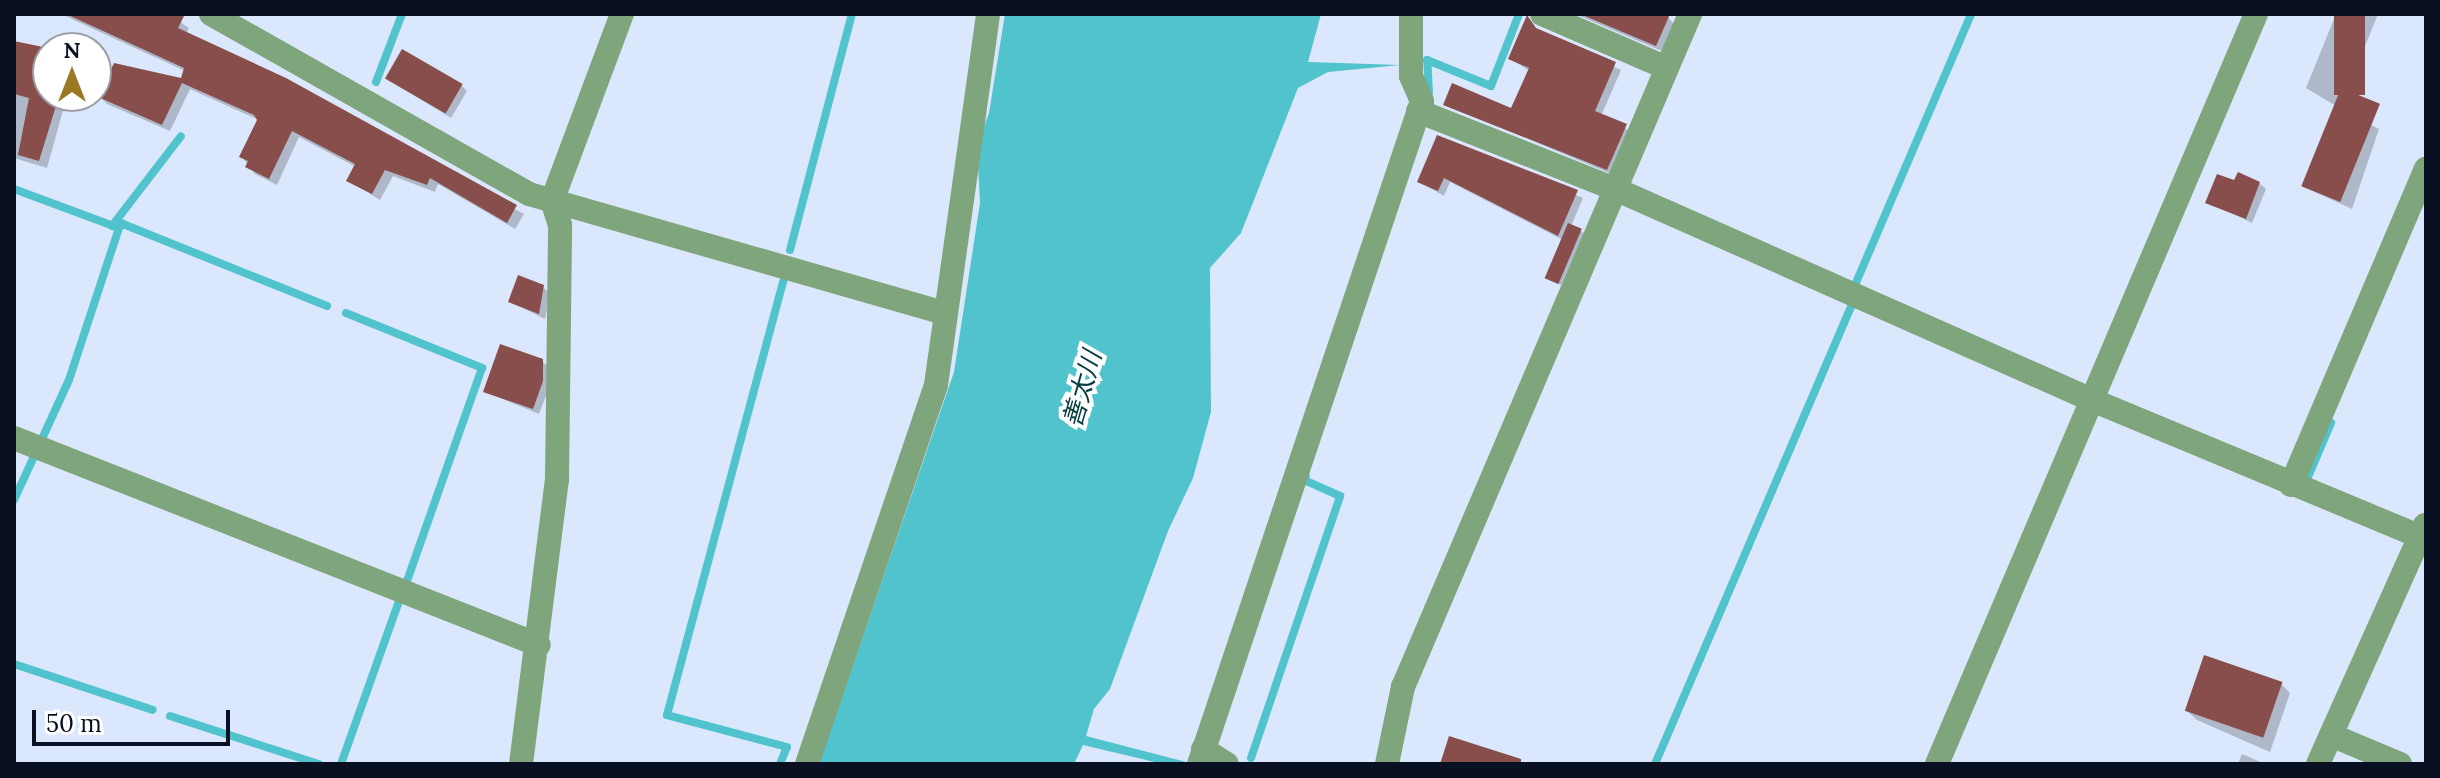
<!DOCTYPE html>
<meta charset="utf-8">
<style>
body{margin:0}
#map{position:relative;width:2440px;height:778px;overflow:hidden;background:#dbe7fc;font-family:Lora,"Noto Sans JP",serif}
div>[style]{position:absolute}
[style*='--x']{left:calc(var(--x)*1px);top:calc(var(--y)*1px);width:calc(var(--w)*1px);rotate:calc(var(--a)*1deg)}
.water>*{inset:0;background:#51c3cd}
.shadow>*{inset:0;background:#0003}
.stream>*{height:8px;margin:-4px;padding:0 4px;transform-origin:4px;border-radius:4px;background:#51c3cd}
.building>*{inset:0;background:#884e4b;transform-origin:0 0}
.street>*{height:24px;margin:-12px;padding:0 12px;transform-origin:12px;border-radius:12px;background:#7ea57c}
span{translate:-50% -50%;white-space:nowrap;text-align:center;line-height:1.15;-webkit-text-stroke:8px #fff;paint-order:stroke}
.water-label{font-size:26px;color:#063d42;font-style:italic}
.frame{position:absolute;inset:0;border:16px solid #081022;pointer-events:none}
.north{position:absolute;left:32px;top:32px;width:80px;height:80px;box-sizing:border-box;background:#fff;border:2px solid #9c9fa7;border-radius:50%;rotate:0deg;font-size:22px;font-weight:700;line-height:32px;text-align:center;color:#081022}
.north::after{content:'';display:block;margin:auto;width:28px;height:36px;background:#9c7723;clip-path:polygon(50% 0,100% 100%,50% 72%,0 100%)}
.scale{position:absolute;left:32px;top:710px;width:198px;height:36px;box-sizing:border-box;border:4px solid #081022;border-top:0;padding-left:10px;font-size:24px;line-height:28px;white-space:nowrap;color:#081022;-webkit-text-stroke:6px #fff;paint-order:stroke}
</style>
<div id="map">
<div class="water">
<div style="clip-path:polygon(1005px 14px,1321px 14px,1308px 62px,1400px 65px,1328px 72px,1298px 88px,1241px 233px,1210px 268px,1211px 412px,1193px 478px,1168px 531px,1110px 689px,1094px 709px,1086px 736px,1194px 764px,1163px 764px,1083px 745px,1074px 764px,819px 764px,954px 372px,980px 203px,977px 145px,989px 113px)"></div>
</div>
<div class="shadow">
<div style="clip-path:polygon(61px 14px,168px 14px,189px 28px,186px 34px,524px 214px,515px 229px,438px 184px,435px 192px,393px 176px,380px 200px,349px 181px,356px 167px,299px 137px,277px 185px,255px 174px,242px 157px,259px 120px,190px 89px,170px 131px,107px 104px,100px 97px,182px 80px,185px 71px)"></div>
<div style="clip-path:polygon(1575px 14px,1665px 14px,1674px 24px,1662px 51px)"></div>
<div style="clip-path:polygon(2336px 14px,2378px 14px,2340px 108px,2379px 129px,2352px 209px,2304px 187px,2336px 106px,2306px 88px)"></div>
<div style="clip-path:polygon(1528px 18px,1538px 31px,1621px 70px,1601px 116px,1632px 132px,1614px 175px,1445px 104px,1512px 111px,1530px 71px,1510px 59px)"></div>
<div style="clip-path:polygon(14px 43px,48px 50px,48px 96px,67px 96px,47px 168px,14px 158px)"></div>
<div style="clip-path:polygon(387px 79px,461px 85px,467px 91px,451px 118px)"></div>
<div style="clip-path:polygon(1439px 137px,1583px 198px,1571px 226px,1584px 233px,1561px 285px,1549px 280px,1563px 240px,1450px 182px,1444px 196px,1419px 182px)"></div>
<div style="clip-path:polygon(2235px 183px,2259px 183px,2266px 189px,2252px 223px,2208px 202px)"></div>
<div style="clip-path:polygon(543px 287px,550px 294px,545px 319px,510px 302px)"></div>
<div style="clip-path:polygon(542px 361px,549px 368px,549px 388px,539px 414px,486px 392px)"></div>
<div style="clip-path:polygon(2281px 684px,2290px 693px,2270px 752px,2197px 720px,2187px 711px)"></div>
<div style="clip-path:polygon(2242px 754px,2265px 764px,2238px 764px)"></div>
</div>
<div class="stream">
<div style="--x:376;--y:82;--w:73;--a:-69.1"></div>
<div style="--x:1429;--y:93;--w:33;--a:-93"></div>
<div style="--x:1427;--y:60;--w:69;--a:22.1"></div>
<div style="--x:1491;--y:86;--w:77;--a:-68.7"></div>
<div style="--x:14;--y:189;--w:112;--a:20.4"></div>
<div style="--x:119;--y:228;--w:6;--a:-45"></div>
<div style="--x:123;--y:224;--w:220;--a:21.9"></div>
<div style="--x:112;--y:226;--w:113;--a:-52.5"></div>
<div style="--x:790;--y:250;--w:244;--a:-75.3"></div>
<div style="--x:1855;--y:285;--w:295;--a:-66.8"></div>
<div style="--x:346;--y:313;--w:147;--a:22"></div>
<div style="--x:482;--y:368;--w:226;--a:109.4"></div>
<div style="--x:2308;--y:477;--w:59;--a:-66.9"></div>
<div style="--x:14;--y:500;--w:132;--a:-65.4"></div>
<div style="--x:69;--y:380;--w:160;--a:-71.8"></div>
<div style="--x:14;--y:664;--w:146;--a:18.3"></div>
<div style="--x:170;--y:716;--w:157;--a:17.9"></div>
<div style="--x:1251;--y:758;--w:277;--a:-71.2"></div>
<div style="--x:1340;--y:496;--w:39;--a:-156"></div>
<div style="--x:1304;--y:480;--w:4;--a:-63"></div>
<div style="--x:341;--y:764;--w:176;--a:-70.4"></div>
<div style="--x:780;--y:764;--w:18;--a:-68"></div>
<div style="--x:787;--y:747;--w:124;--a:-165.1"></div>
<div style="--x:667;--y:715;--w:449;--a:-75"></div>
<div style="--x:1655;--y:764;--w:499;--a:-66.8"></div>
</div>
<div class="building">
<div style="clip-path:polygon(66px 14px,185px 14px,178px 28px,286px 78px,517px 205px,507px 223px,430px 178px,427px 185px,385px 170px,372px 194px,346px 181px,355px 164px,292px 131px,269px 179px,245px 167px,248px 161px,239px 157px,257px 120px,254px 115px,182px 83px,162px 125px,98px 97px,114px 63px,181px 78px,184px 68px)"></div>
<div style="clip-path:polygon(1580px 14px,1670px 14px,1656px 46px)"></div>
<div style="left:2334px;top:14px;width:31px;height:81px"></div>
<div style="clip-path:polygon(1527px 15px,1536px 28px,1616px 62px,1595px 111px,1627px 124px,1607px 170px,1443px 105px,1452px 83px,1511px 108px,1529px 68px,1508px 59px)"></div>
<div style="clip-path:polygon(14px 41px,48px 48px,48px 96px,59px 96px,39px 161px,18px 155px,29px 98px,14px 94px)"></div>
<div style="left:402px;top:49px;width:70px;height:34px;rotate:30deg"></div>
<div style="left:2341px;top:88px;width:42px;height:106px;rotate:22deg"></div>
<div style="clip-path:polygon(1437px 135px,1578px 190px,1558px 236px,1444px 178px,1438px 191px,1417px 182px)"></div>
<div style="clip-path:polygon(2238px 172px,2260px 182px,2246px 219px,2205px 203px,2217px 174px,2234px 180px)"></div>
<div style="left:1568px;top:223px;width:15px;height:60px;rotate:23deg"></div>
<div style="clip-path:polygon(518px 275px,544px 285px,539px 314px,508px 302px)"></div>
<div style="clip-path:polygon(500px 344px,543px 359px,543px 381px,533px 409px,483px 392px)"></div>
<div style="left:2204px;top:655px;width:83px;height:59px;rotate:19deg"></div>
<div style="clip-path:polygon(1449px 736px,1521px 759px,1521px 764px,1440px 764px)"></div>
</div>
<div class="street">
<div style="--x:211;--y:14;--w:365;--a:29.5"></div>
<div style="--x:529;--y:194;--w:432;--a:16"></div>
<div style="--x:1542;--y:14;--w:136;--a:23.4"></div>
<div style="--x:1418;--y:111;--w:212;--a:21.6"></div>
<div style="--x:1615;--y:189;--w:522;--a:23.86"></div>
<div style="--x:2092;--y:400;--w:362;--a:22.6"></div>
<div style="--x:14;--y:438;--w:564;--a:21.52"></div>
<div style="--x:2291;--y:485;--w:344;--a:-66.9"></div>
<div style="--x:2331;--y:735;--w:75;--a:22.8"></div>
<div style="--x:1203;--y:749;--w:28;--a:32"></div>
<div style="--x:521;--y:764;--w:286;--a:-82.8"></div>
<div style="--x:557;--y:480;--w:255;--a:-89.3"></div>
<div style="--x:560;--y:225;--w:25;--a:-108"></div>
<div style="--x:552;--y:201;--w:200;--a:-69.5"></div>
<div style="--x:807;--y:764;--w:400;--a:-71.2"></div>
<div style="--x:936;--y:385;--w:375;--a:-82"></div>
<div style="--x:1199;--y:764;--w:699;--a:-71.41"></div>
<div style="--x:1422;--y:101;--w:27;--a:-114"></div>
<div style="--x:1411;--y:76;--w:62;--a:-90"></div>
<div style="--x:1387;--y:764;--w:79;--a:-78.3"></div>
<div style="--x:1403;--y:687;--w:732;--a:-66.9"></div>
<div style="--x:1937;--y:764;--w:815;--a:-66.96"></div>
<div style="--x:2318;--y:764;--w:262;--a:-65.9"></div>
</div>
<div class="water-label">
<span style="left:1082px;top:389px;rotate:-74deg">善太川</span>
</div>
<div class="frame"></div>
<div class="north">N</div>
<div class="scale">50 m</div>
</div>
